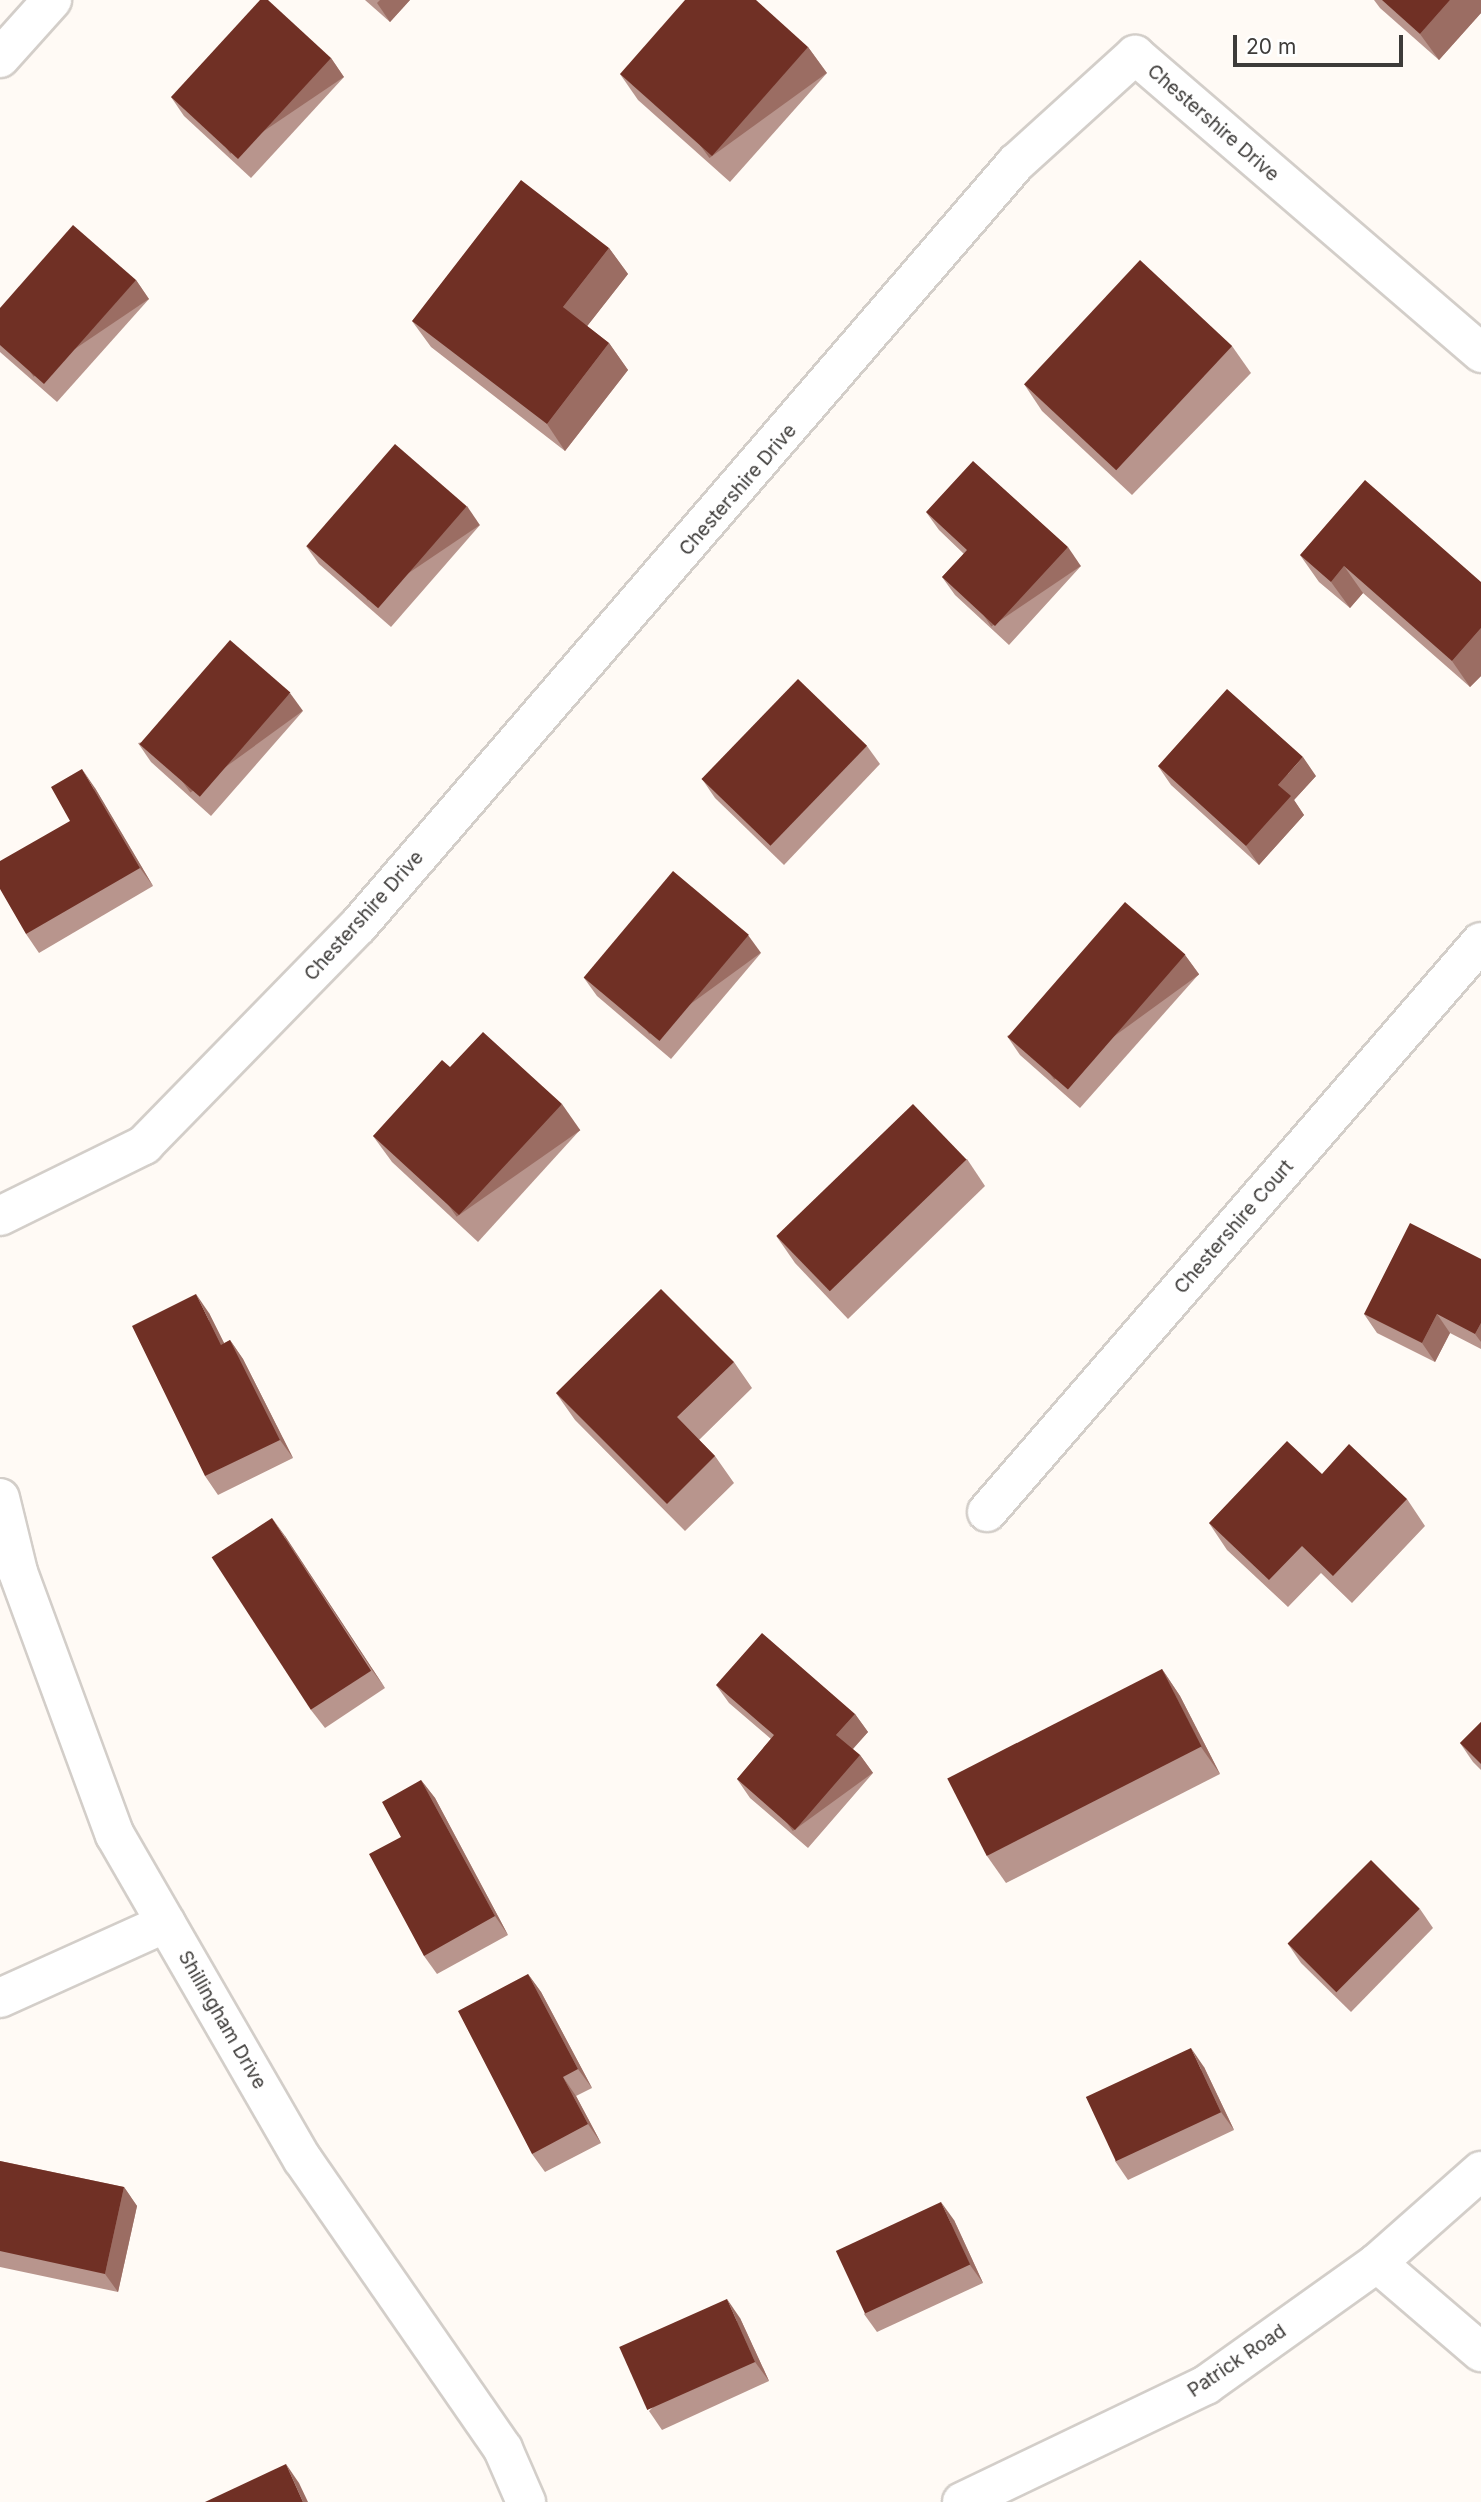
<!DOCTYPE html>
<style>
body{margin:0}
#map{position:relative;width:1481px;height:2502px;overflow:hidden;background:#fffaf5;font-family:Inter,sans-serif}
div>[style]{position:absolute}
[style*='--x']{left:calc(var(--x)*1px);top:calc(var(--y)*1px);width:calc(var(--w)*1px);rotate:calc(var(--a)*1deg)}
.roads{filter:drop-shadow(2px 0 #d3cec9) drop-shadow(-2px 0 #d3cec9) drop-shadow(0 2px #d3cec9) drop-shadow(0 -2px #d3cec9)}
.street>*{height:38px;margin:-19px;padding:0 19px;transform-origin:19px;border-radius:19px;background:#fff}
.wall>*{inset:0;background:#b8958d}
.shaded-wall>*{inset:0;background:#9b6d63;transform-origin:0 0}
.building>*{inset:0;background:#703025;transform-origin:0 0}
span{translate:-50% -50%;white-space:nowrap;text-align:center;line-height:1.15;-webkit-text-stroke:7px #fff;paint-order:stroke}
.street-label{font-size:19px;color:#3d3b39}
.scale{position:absolute;left:1233px;top:35px;width:170px;height:32px;box-sizing:border-box;border:4px solid #3d3b39;border-top:0;padding-left:9px;font-size:21px;line-height:24px;white-space:nowrap;color:#3d3b39;-webkit-text-stroke:5px #fff;paint-order:stroke}
</style>
<div id="map">
<div class="roads">
<div class="street">
<div style="--x:0;--y:58;--w:78;--a:-48.1"></div>
<div style="--x:0;--y:1216;--w:161;--a:-26.2"></div>
<div style="--x:144;--y:1145;--w:306;--a:-45.7"></div>
<div style="--x:358;--y:926;--w:1008;--a:-49.23"></div>
<div style="--x:1016;--y:163;--w:161;--a:-42.2"></div>
<div style="--x:1135;--y:55;--w:457;--a:40.7"></div>
<div style="--x:0;--y:1498;--w:76;--a:76.3"></div>
<div style="--x:18;--y:1572;--w:280;--a:69.8"></div>
<div style="--x:115;--y:1835;--w:375;--a:60"></div>
<div style="--x:303;--y:2160;--w:351;--a:55.3"></div>
<div style="--x:503;--y:2449;--w:58;--a:66.5"></div>
<div style="--x:987;--y:1512;--w:754;--a:-49.09"></div>
<div style="--x:0;--y:1998;--w:182;--a:-24.3"></div>
<div style="--x:1377;--y:2263;--w:137;--a:40.6"></div>
<div style="--x:962;--y:2502;--w:271;--a:-25.6"></div>
<div style="--x:1206;--y:2385;--w:210;--a:-35.5"></div>
<div style="--x:1377;--y:2263;--w:139;--a:-41.5"></div>
</div>
</div>
<div class="wall">
<div style="clip-path:polygon(365px 0,410px 0,390px 22px)"></div>
<div style="clip-path:polygon(1374px 0,1481px 0,1481px 13px,1439px 60px,1380px 8px)"></div>
<div style="clip-path:polygon(808px 47px,827px 73px,730px 182px,638px 100px,620px 74px)"></div>
<div style="clip-path:polygon(331px 58px,344px 77px,251px 178px,184px 116px,171px 97px)"></div>
<div style="clip-path:polygon(609px 248px,628px 274px,587px 326px,609px 343px,628px 370px,565px 451px,431px 347px,412px 321px)"></div>
<div style="clip-path:polygon(136px 280px,149px 299px,57px 402px,0 352px,0 308px)"></div>
<div style="clip-path:polygon(1232px 346px,1251px 373px,1132px 495px,1042px 411px,1024px 384px)"></div>
<div style="clip-path:polygon(926px 512px,1081px 566px,1009px 645px,955px 595px,942px 577px,964px 554px,939px 530px)"></div>
<div style="clip-path:polygon(480px 525px,391px 627px,319px 564px,306px 546px)"></div>
<div style="clip-path:polygon(1300px 555px,1481px 582px,1481px 676px,1470px 687px,1363px 593px,1350px 608px,1319px 582px)"></div>
<div style="clip-path:polygon(303px 711px,211px 816px,151px 762px,138px 743px)"></div>
<div style="clip-path:polygon(867px 746px,880px 764px,784px 865px,715px 798px,702px 779px)"></div>
<div style="clip-path:polygon(1158px 766px,1316px 776px,1294px 800px,1304px 815px,1259px 865px,1171px 785px)"></div>
<div style="clip-path:polygon(95px 788px,153px 886px,39px 953px,26px 934px,70px 821px)"></div>
<div style="clip-path:polygon(761px 953px,671px 1059px,597px 996px,584px 978px)"></div>
<div style="clip-path:polygon(1185px 955px,1199px 974px,1080px 1108px,1020px 1055px,1007px 1036px)"></div>
<div style="clip-path:polygon(450px 1067px,580px 1130px,478px 1242px,392px 1162px,373px 1136px)"></div>
<div style="clip-path:polygon(967px 1159px,985px 1186px,848px 1319px,795px 1263px,777px 1237px)"></div>
<div style="clip-path:polygon(1481px 1259px,1481px 1349px,1450px 1333px,1435px 1362px,1377px 1333px,1364px 1314px)"></div>
<div style="clip-path:polygon(209px 1313px,224px 1343px,230px 1340px,243px 1359px,293px 1458px,218px 1495px,205px 1476px)"></div>
<div style="clip-path:polygon(734px 1362px,752px 1388px,699px 1440px,715px 1456px,734px 1483px,685px 1531px,575px 1420px,556px 1393px)"></div>
<div style="clip-path:polygon(1322px 1474px,1407px 1499px,1425px 1526px,1352px 1603px,1321px 1573px,1288px 1607px,1227px 1550px,1209px 1523px)"></div>
<div style="clip-path:polygon(285px 1536px,385px 1688px,325px 1728px,311px 1710px)"></div>
<div style="clip-path:polygon(1162px 1669px,1180px 1696px,1220px 1774px,1006px 1883px,987px 1856px)"></div>
<div style="clip-path:polygon(716px 1685px,855px 1714px,868px 1732px,853px 1749px,860px 1755px,873px 1773px,808px 1848px,750px 1798px,737px 1779px,771px 1739px,729px 1703px)"></div>
<div style="clip-path:polygon(1481px 1722px,1481px 1770px,1473px 1762px,1460px 1743px)"></div>
<div style="clip-path:polygon(421px 1780px,435px 1798px,508px 1935px,437px 1974px,424px 1956px,401px 1837px)"></div>
<div style="clip-path:polygon(1420px 1909px,1433px 1928px,1351px 2012px,1301px 1963px,1288px 1944px)"></div>
<div style="clip-path:polygon(528px 1974px,541px 1992px,592px 2088px,576px 2096px,601px 2143px,545px 2172px,532px 2154px)"></div>
<div style="clip-path:polygon(1204px 2067px,1234px 2130px,1128px 2180px,1115px 2161px)"></div>
<div style="clip-path:polygon(0 2161px,124px 2187px,137px 2206px,118px 2292px,0 2267px)"></div>
<div style="clip-path:polygon(954px 2220px,983px 2283px,877px 2332px,864px 2314px)"></div>
<div style="clip-path:polygon(740px 2318px,769px 2381px,662px 2430px,649px 2411px)"></div>
</div>
<div class="shaded-wall">
<div style="clip-path:polygon(380px 0,410px 0,390px 22px,377px 3px)"></div>
<div style="clip-path:polygon(1450px 0,1481px 0,1481px 13px,1439px 60px,1420px 34px)"></div>
<div style="left:808px;top:47px;width:32px;height:145px;rotate:54deg"></div>
<div style="left:331px;top:58px;width:23px;height:137px;rotate:56deg"></div>
<div style="clip-path:polygon(609px 248px,628px 274px,581px 334px,563px 307px)"></div>
<div style="left:136px;top:280px;width:23px;height:139px;rotate:56deg"></div>
<div style="clip-path:polygon(609px 343px,628px 370px,565px 451px,547px 424px)"></div>
<div style="left:467px;top:506px;width:23px;height:135px;rotate:56deg"></div>
<div style="left:1068px;top:547px;width:23px;height:108px;rotate:56deg"></div>
<div style="clip-path:polygon(1344px 566px,1363px 593px,1350px 608px,1331px 582px)"></div>
<div style="clip-path:polygon(1481px 628px,1481px 676px,1470px 687px,1452px 661px)"></div>
<div style="left:290px;top:693px;width:22px;height:139px;rotate:54deg"></div>
<div style="clip-path:polygon(1303px 757px,1316px 776px,1294px 800px,1304px 815px,1259px 865px,1246px 846px,1278px 785px)"></div>
<div style="clip-path:polygon(82px 769px,95px 788px,153px 886px,140px 868px)"></div>
<div style="left:748px;top:935px;width:22px;height:138px;rotate:54deg"></div>
<div style="left:1185px;top:955px;width:24px;height:179px;rotate:54deg"></div>
<div style="left:562px;top:1104px;width:32px;height:151px;rotate:55deg"></div>
<div style="clip-path:polygon(196px 1294px,209px 1313px,234px 1363px,221px 1345px)"></div>
<div style="clip-path:polygon(1437px 1314px,1450px 1333px,1435px 1362px,1422px 1343px)"></div>
<div style="clip-path:polygon(1481px 1323px,1481px 1342px,1475px 1334px)"></div>
<div style="clip-path:polygon(230px 1340px,243px 1359px,293px 1458px,280px 1440px)"></div>
<div style="clip-path:polygon(272px 1518px,285px 1536px,385px 1688px,372px 1670px)"></div>
<div style="clip-path:polygon(1162px 1669px,1180px 1696px,1220px 1774px,1201px 1747px)"></div>
<div style="clip-path:polygon(855px 1714px,868px 1732px,849px 1753px,836px 1735px)"></div>
<div style="left:860px;top:1755px;width:22px;height:99px;rotate:54deg"></div>
<div style="clip-path:polygon(421px 1780px,435px 1798px,508px 1935px,495px 1916px)"></div>
<div style="clip-path:polygon(528px 1974px,541px 1992px,592px 2088px,578px 2069px)"></div>
<div style="clip-path:polygon(1191px 2048px,1204px 2067px,1234px 2130px,1221px 2112px)"></div>
<div style="clip-path:polygon(563px 2077px,576px 2096px,601px 2143px,588px 2124px)"></div>
<div style="clip-path:polygon(124px 2187px,137px 2206px,118px 2292px,105px 2274px)"></div>
<div style="clip-path:polygon(941px 2202px,954px 2220px,983px 2283px,970px 2265px)"></div>
<div style="clip-path:polygon(727px 2299px,740px 2318px,769px 2381px,755px 2362px)"></div>
<div style="clip-path:polygon(286px 2464px,299px 2483px,308px 2502px,303px 2502px)"></div>
</div>
<div class="building">
<div style="clip-path:polygon(260px 0,268px 0,331px 58px,238px 159px,171px 97px)"></div>
<div style="clip-path:polygon(685px 0,756px 0,808px 47px,712px 156px,620px 74px)"></div>
<div style="clip-path:polygon(1382px 0,1450px 0,1420px 34px)"></div>
<div style="clip-path:polygon(521px 180px,609px 248px,563px 307px,609px 343px,547px 424px,412px 321px)"></div>
<div style="clip-path:polygon(73px 225px,136px 280px,44px 384px,0 345px,0 308px)"></div>
<div style="left:1140px;top:260px;width:126px;height:170px;rotate:43deg"></div>
<div style="left:395px;top:444px;width:95px;height:135px;rotate:41deg"></div>
<div style="clip-path:polygon(973px 461px,1068px 547px,995px 626px,942px 577px,967px 550px,926px 512px)"></div>
<div style="clip-path:polygon(1365px 480px,1481px 582px,1481px 628px,1452px 661px,1344px 566px,1331px 582px,1300px 555px)"></div>
<div style="left:230px;top:640px;width:80px;height:138px;rotate:41deg"></div>
<div style="left:798px;top:679px;width:96px;height:139px;rotate:44deg"></div>
<div style="clip-path:polygon(1227px 689px,1303px 757px,1278px 785px,1291px 796px,1246px 846px,1158px 766px)"></div>
<div style="clip-path:polygon(82px 769px,140px 868px,26px 934px,0 889px,0 861px,70px 821px,51px 787px)"></div>
<div style="left:673px;top:871px;width:99px;height:139px;rotate:40deg"></div>
<div style="left:1125px;top:902px;width:80px;height:179px;rotate:41deg"></div>
<div style="clip-path:polygon(483px 1032px,562px 1104px,459px 1215px,373px 1136px,442px 1060px,450px 1067px)"></div>
<div style="left:913px;top:1104px;width:77px;height:190px;rotate:46deg"></div>
<div style="clip-path:polygon(1410px 1223px,1481px 1259px,1481px 1323px,1475px 1334px,1437px 1314px,1422px 1343px,1364px 1314px)"></div>
<div style="clip-path:polygon(661px 1289px,734px 1362px,677px 1417px,715px 1456px,667px 1504px,556px 1393px)"></div>
<div style="clip-path:polygon(196px 1294px,221px 1345px,230px 1340px,280px 1440px,205px 1476px,132px 1326px)"></div>
<div style="clip-path:polygon(1287px 1441px,1322px 1474px,1349px 1444px,1407px 1499px,1333px 1576px,1302px 1546px,1269px 1580px,1209px 1523px)"></div>
<div style="left:272px;top:1518px;width:182px;height:72px;rotate:57deg"></div>
<div style="clip-path:polygon(762px 1633px,855px 1714px,836px 1735px,860px 1755px,795px 1830px,737px 1779px,774px 1735px,716px 1685px)"></div>
<div style="left:1162px;top:1669px;width:87px;height:241px;rotate:63deg"></div>
<div style="clip-path:polygon(1481px 1722px,1481px 1764px,1460px 1743px)"></div>
<div style="clip-path:polygon(421px 1780px,495px 1916px,424px 1956px,369px 1854px,401px 1837px,382px 1802px)"></div>
<div style="left:1371px;top:1860px;width:69px;height:118px;rotate:45deg"></div>
<div style="clip-path:polygon(528px 1974px,578px 2069px,563px 2077px,588px 2124px,532px 2154px,458px 2011px)"></div>
<div style="left:1191px;top:2048px;width:71px;height:116px;rotate:65deg"></div>
<div style="clip-path:polygon(0 2161px,124px 2187px,105px 2274px,0 2251px)"></div>
<div style="left:941px;top:2202px;width:69px;height:116px;rotate:65deg"></div>
<div style="left:727px;top:2299px;width:69px;height:118px;rotate:66deg"></div>
<div style="clip-path:polygon(286px 2464px,303px 2502px,205px 2502px)"></div>
</div>
<div class="street-label">
<span style="left:1213px;top:123px;rotate:41deg">Chestershire Drive</span>
<span style="left:738px;top:490px;rotate:-49deg">Chestershire Drive</span>
<span style="left:364px;top:916px;rotate:-48deg">Chestershire Drive</span>
<span style="left:1234px;top:1227px;rotate:-49deg">Chestershire Court</span>
<span style="left:222px;top:2020px;rotate:60deg">Shillingham Drive</span>
<span style="left:1237px;top:2361px;rotate:-34deg">Patrick Road</span>
</div>
<div class="scale">20 m</div>
</div>
